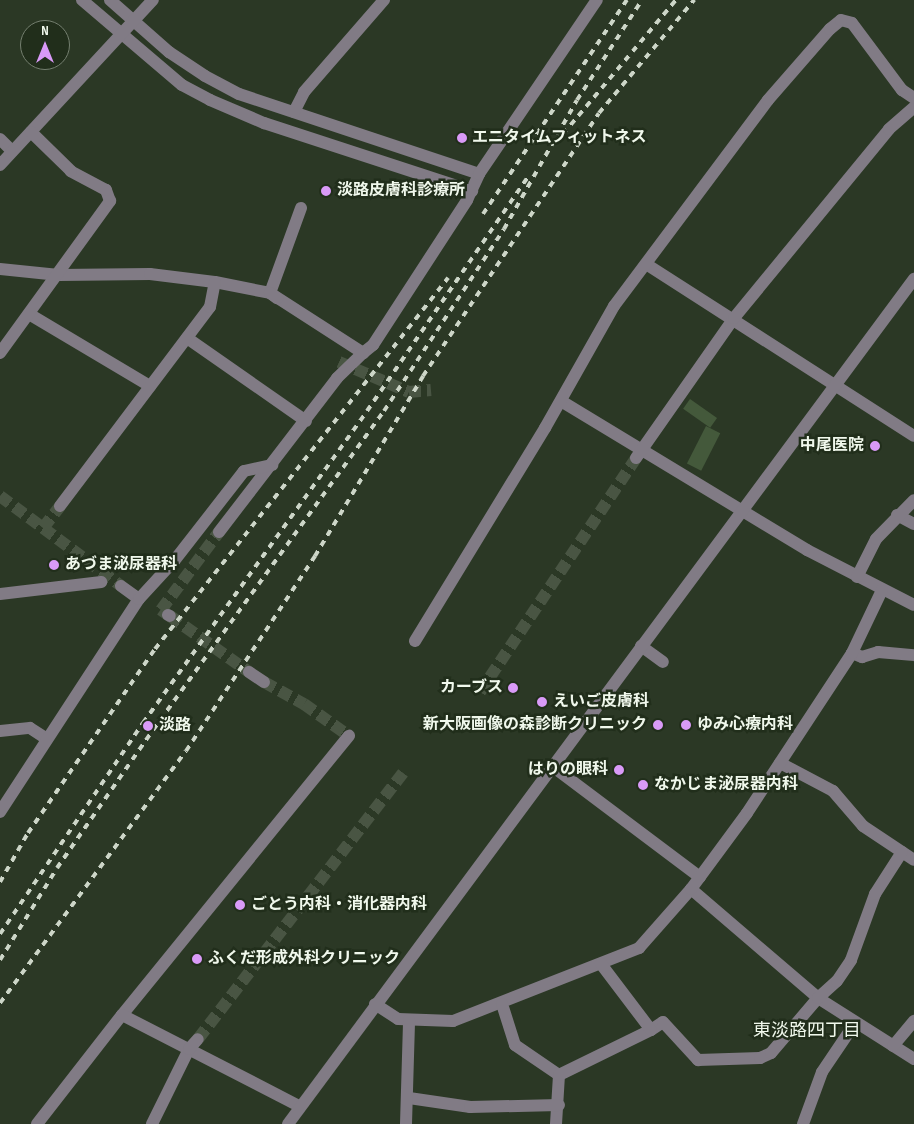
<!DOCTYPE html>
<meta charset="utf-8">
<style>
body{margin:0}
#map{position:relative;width:914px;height:1124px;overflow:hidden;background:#2b3825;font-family:"Sofia Sans Condensed","Noto Sans JP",sans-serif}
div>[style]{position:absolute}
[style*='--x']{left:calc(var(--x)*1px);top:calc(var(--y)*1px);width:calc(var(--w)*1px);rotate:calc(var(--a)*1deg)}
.green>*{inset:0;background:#44593b;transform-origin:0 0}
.minor-tunnel>*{height:12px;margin-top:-6px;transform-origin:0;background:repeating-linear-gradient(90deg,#495543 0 12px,transparent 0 18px)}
.minor>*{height:12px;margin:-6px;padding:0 6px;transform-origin:6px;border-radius:6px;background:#817b85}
.rail>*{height:4px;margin-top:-2px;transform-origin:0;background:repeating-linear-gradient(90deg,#cdd6c8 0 6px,transparent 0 12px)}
.minor-bridge>*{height:12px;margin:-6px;padding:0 6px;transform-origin:6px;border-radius:6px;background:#817b85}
.dots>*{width:14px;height:14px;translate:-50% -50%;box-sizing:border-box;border:2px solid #212e1b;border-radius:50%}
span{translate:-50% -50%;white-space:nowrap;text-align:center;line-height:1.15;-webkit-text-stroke:5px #212e1b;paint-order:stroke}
.poi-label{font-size:16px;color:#f0f8ec;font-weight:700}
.left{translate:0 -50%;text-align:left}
.right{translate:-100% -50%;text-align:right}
.neighbourhood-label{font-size:18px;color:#f0f8ec}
.north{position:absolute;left:20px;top:20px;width:50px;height:50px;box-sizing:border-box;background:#212e1b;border:1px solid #747f6f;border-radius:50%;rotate:0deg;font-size:14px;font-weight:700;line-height:20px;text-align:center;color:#f0f8ec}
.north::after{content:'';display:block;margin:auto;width:18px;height:22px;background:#d99af7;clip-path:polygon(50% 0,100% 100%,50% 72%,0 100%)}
</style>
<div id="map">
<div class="green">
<div style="left:690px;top:399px;width:33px;height:12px;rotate:35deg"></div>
<div style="left:706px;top:426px;width:16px;height:42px;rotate:27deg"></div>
</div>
<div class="minor-tunnel">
<div style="--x:339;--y:362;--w:76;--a:23.2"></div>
<div style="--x:409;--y:392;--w:22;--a:-5"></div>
<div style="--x:0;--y:496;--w:151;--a:36.6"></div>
<div style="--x:43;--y:528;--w:28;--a:-52"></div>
<div style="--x:168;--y:615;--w:9;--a:-144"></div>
<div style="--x:161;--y:610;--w:97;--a:-53.4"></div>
<div style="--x:170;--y:616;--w:97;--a:35.3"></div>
<div style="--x:264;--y:682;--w:46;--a:28.8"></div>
<div style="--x:304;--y:704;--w:55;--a:35.4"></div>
<div style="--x:480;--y:692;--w:281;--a:-56.3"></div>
<div style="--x:198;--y:1039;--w:336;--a:-52.4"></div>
</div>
<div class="minor">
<div style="--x:82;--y:0;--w:131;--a:40.4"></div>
<div style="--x:182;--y:85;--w:32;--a:28"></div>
<div style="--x:210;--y:100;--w:59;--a:23.1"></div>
<div style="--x:264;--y:123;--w:219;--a:18.1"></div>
<div style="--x:110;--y:0;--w:79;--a:41.4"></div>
<div style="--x:169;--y:52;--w:43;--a:33.7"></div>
<div style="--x:205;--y:76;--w:38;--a:28"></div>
<div style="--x:239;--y:94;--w:253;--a:18.4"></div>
<div style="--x:294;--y:112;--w:22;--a:-63"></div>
<div style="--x:304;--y:92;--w:122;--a:-49"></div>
<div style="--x:0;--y:139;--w:17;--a:45"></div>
<div style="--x:0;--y:165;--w:225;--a:-47.2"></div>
<div style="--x:301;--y:208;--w:90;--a:110"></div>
<div style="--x:270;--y:293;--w:111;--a:32.8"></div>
<div style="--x:363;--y:353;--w:13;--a:-39"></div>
<div style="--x:373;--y:345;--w:173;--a:-57"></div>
<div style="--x:467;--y:200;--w:29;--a:-65"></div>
<div style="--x:479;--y:174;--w:210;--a:-55.9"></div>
<div style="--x:646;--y:264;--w:318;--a:32.7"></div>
<div style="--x:0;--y:269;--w:59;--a:5.8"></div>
<div style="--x:59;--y:275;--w:91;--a:-0.6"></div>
<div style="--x:150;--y:274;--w:65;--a:7"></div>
<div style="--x:215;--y:282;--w:56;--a:11.3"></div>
<div style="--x:270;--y:293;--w:9;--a:36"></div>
<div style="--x:29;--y:314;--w:141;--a:30.8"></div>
<div style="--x:187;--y:338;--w:145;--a:34.9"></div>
<div style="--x:0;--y:353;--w:188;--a:-54.1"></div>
<div style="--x:110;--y:201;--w:12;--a:-110"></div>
<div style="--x:106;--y:190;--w:40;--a:-152"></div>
<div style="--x:71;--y:171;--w:56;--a:-135.7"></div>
<div style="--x:561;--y:401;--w:288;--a:31.2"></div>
<div style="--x:807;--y:550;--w:120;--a:27.2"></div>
<div style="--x:636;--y:458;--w:171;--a:-55"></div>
<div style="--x:734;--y:318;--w:244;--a:-50.6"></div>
<div style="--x:889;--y:129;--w:33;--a:-41"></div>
<div style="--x:60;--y:506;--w:249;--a:-53"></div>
<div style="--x:210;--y:307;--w:25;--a:-79"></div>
<div style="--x:897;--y:515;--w:19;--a:28"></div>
<div style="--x:219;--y:532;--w:194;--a:-52.5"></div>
<div style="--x:857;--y:577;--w:42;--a:-63.4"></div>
<div style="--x:876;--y:539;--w:54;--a:-45.7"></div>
<div style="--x:121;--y:586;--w:22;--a:36"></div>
<div style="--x:0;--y:594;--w:102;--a:-6.8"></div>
<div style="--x:168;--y:615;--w:2;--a:27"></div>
<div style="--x:415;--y:641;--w:250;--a:-58.6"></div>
<div style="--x:545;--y:428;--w:140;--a:-60.5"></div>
<div style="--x:614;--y:306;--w:257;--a:-53.2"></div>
<div style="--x:768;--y:100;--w:94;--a:-48.9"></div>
<div style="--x:830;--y:29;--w:14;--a:-39"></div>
<div style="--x:841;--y:20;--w:11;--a:15"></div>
<div style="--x:852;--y:23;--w:84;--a:53.3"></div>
<div style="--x:902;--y:90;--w:14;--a:34"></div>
<div style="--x:641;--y:646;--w:27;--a:36"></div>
<div style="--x:852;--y:653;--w:11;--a:22"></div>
<div style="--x:862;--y:657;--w:17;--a:-17"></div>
<div style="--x:878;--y:652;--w:36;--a:5"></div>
<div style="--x:249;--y:672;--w:18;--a:34"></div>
<div style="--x:0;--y:731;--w:30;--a:-6"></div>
<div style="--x:30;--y:728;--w:20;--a:33"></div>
<div style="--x:780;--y:763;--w:60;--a:27.8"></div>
<div style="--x:833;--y:791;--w:46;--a:49.4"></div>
<div style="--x:863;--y:826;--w:61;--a:33.7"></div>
<div style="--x:552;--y:766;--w:185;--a:36.9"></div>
<div style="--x:0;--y:812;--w:254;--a:-56.9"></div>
<div style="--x:139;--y:599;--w:52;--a:-47.4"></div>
<div style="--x:174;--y:561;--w:114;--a:-52.1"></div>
<div style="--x:244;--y:471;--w:29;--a:-12"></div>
<div style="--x:691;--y:889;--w:167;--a:40.6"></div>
<div style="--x:818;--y:998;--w:114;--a:32.4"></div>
<div style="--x:375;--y:1004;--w:27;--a:33"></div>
<div style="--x:398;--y:1019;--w:55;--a:2.1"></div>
<div style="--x:453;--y:1021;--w:200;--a:-21.4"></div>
<div style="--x:639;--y:948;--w:79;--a:-48.6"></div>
<div style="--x:691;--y:889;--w:94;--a:-53.6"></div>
<div style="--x:747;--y:813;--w:191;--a:-56.7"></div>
<div style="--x:852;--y:653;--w:70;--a:-64.5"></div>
<div style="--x:502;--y:1004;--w:43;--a:72.4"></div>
<div style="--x:515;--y:1045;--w:53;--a:34.3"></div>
<div style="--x:559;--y:1075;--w:49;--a:93.5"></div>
<div style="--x:122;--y:1015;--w:360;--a:-50.9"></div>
<div style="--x:651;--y:1030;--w:14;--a:-34"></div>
<div style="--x:663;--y:1022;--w:52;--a:47.4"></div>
<div style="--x:698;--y:1060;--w:62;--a:-1.8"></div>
<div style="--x:760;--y:1058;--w:12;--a:-24"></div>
<div style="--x:771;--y:1053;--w:72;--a:-49.5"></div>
<div style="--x:818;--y:998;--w:25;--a:-42"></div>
<div style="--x:837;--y:981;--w:25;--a:-56"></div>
<div style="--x:851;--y:960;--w:70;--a:-70"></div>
<div style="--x:875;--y:894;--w:50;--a:-57.3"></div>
<div style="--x:893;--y:1046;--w:33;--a:-50"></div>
<div style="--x:559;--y:1075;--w:102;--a:-26.1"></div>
<div style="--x:651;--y:1030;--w:83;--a:-127.1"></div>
<div style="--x:409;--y:1098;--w:62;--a:8.4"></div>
<div style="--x:470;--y:1107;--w:89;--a:-1.3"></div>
<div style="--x:37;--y:1124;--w:138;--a:-52.1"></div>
<div style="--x:122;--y:1015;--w:199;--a:27.2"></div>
<div style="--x:152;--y:1124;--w:84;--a:-63.7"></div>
<div style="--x:189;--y:1049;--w:13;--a:-48"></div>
<div style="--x:288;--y:1124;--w:1052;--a:-53.47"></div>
<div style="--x:406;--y:1124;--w:104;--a:-88.3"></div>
<div style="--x:803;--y:1124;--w:55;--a:-69.9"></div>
<div style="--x:822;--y:1072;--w:59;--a:-56"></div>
</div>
<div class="rail">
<div style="--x:563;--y:134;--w:175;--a:-49.9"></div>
<div style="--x:483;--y:214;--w:258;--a:-56.1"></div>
<div style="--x:0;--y:882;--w:56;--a:-60.3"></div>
<div style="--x:28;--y:833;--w:224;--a:-55.4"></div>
<div style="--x:155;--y:649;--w:473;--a:-51.7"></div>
<div style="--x:0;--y:934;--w:255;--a:-55.9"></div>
<div style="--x:143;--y:723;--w:384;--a:-54.3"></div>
<div style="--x:367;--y:411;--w:283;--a:-55.5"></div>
<div style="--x:0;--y:960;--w:108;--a:-58.2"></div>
<div style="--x:57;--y:868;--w:168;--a:-55.2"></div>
<div style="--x:153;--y:730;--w:394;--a:-54.1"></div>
<div style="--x:384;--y:411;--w:218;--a:-56.6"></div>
<div style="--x:504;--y:229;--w:148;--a:-60.5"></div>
<div style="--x:577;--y:100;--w:119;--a:-57"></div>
<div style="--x:0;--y:1003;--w:313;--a:-53.6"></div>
<div style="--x:186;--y:751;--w:234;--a:-56.5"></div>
<div style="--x:315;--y:556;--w:210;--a:-59"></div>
<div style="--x:423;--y:376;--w:316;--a:-56.2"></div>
<div style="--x:599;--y:113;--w:148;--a:-49.9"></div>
</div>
<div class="minor-bridge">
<div style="--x:337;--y:378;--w:36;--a:-44"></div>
</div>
<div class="dots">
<div style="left:462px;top:138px;background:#d99af7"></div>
<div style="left:326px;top:191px;background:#d99af7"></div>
<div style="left:875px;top:446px;background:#d99af7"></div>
<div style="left:54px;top:565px;background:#d99af7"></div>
<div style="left:513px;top:688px;background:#d99af7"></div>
<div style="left:542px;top:702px;background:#d99af7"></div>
<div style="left:658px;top:725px;background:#d99af7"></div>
<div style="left:686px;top:725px;background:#d99af7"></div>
<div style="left:148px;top:726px;background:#d99af7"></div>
<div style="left:619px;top:770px;background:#d99af7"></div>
<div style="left:643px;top:785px;background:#d99af7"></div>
<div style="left:240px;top:905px;background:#d99af7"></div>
<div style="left:197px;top:959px;background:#d99af7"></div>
</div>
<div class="poi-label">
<span class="left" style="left:472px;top:138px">エニタイムフィットネス</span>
<span class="left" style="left:337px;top:191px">淡路皮膚科診療所</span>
<span class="right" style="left:864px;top:446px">中尾医院</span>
<span class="left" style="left:65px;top:565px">あづま泌尿器科</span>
<span class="right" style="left:503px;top:688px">カーブス</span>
<span class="left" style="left:553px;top:702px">えいご皮膚科</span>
<span class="right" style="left:647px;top:725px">新大阪画像の森診断クリニック</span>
<span class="left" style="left:697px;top:725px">ゆみ心療内科</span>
<span class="left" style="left:159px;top:726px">淡路</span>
<span class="right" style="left:608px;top:770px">はりの眼科</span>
<span class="left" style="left:654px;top:785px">なかじま泌尿器内科</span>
<span class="left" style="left:251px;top:905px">ごとう内科・消化器内科</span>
<span class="left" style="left:208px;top:959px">ふくだ形成外科クリニック</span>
</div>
<div class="neighbourhood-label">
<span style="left:807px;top:1031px">東淡路四丁目</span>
</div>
<div class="north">N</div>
</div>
